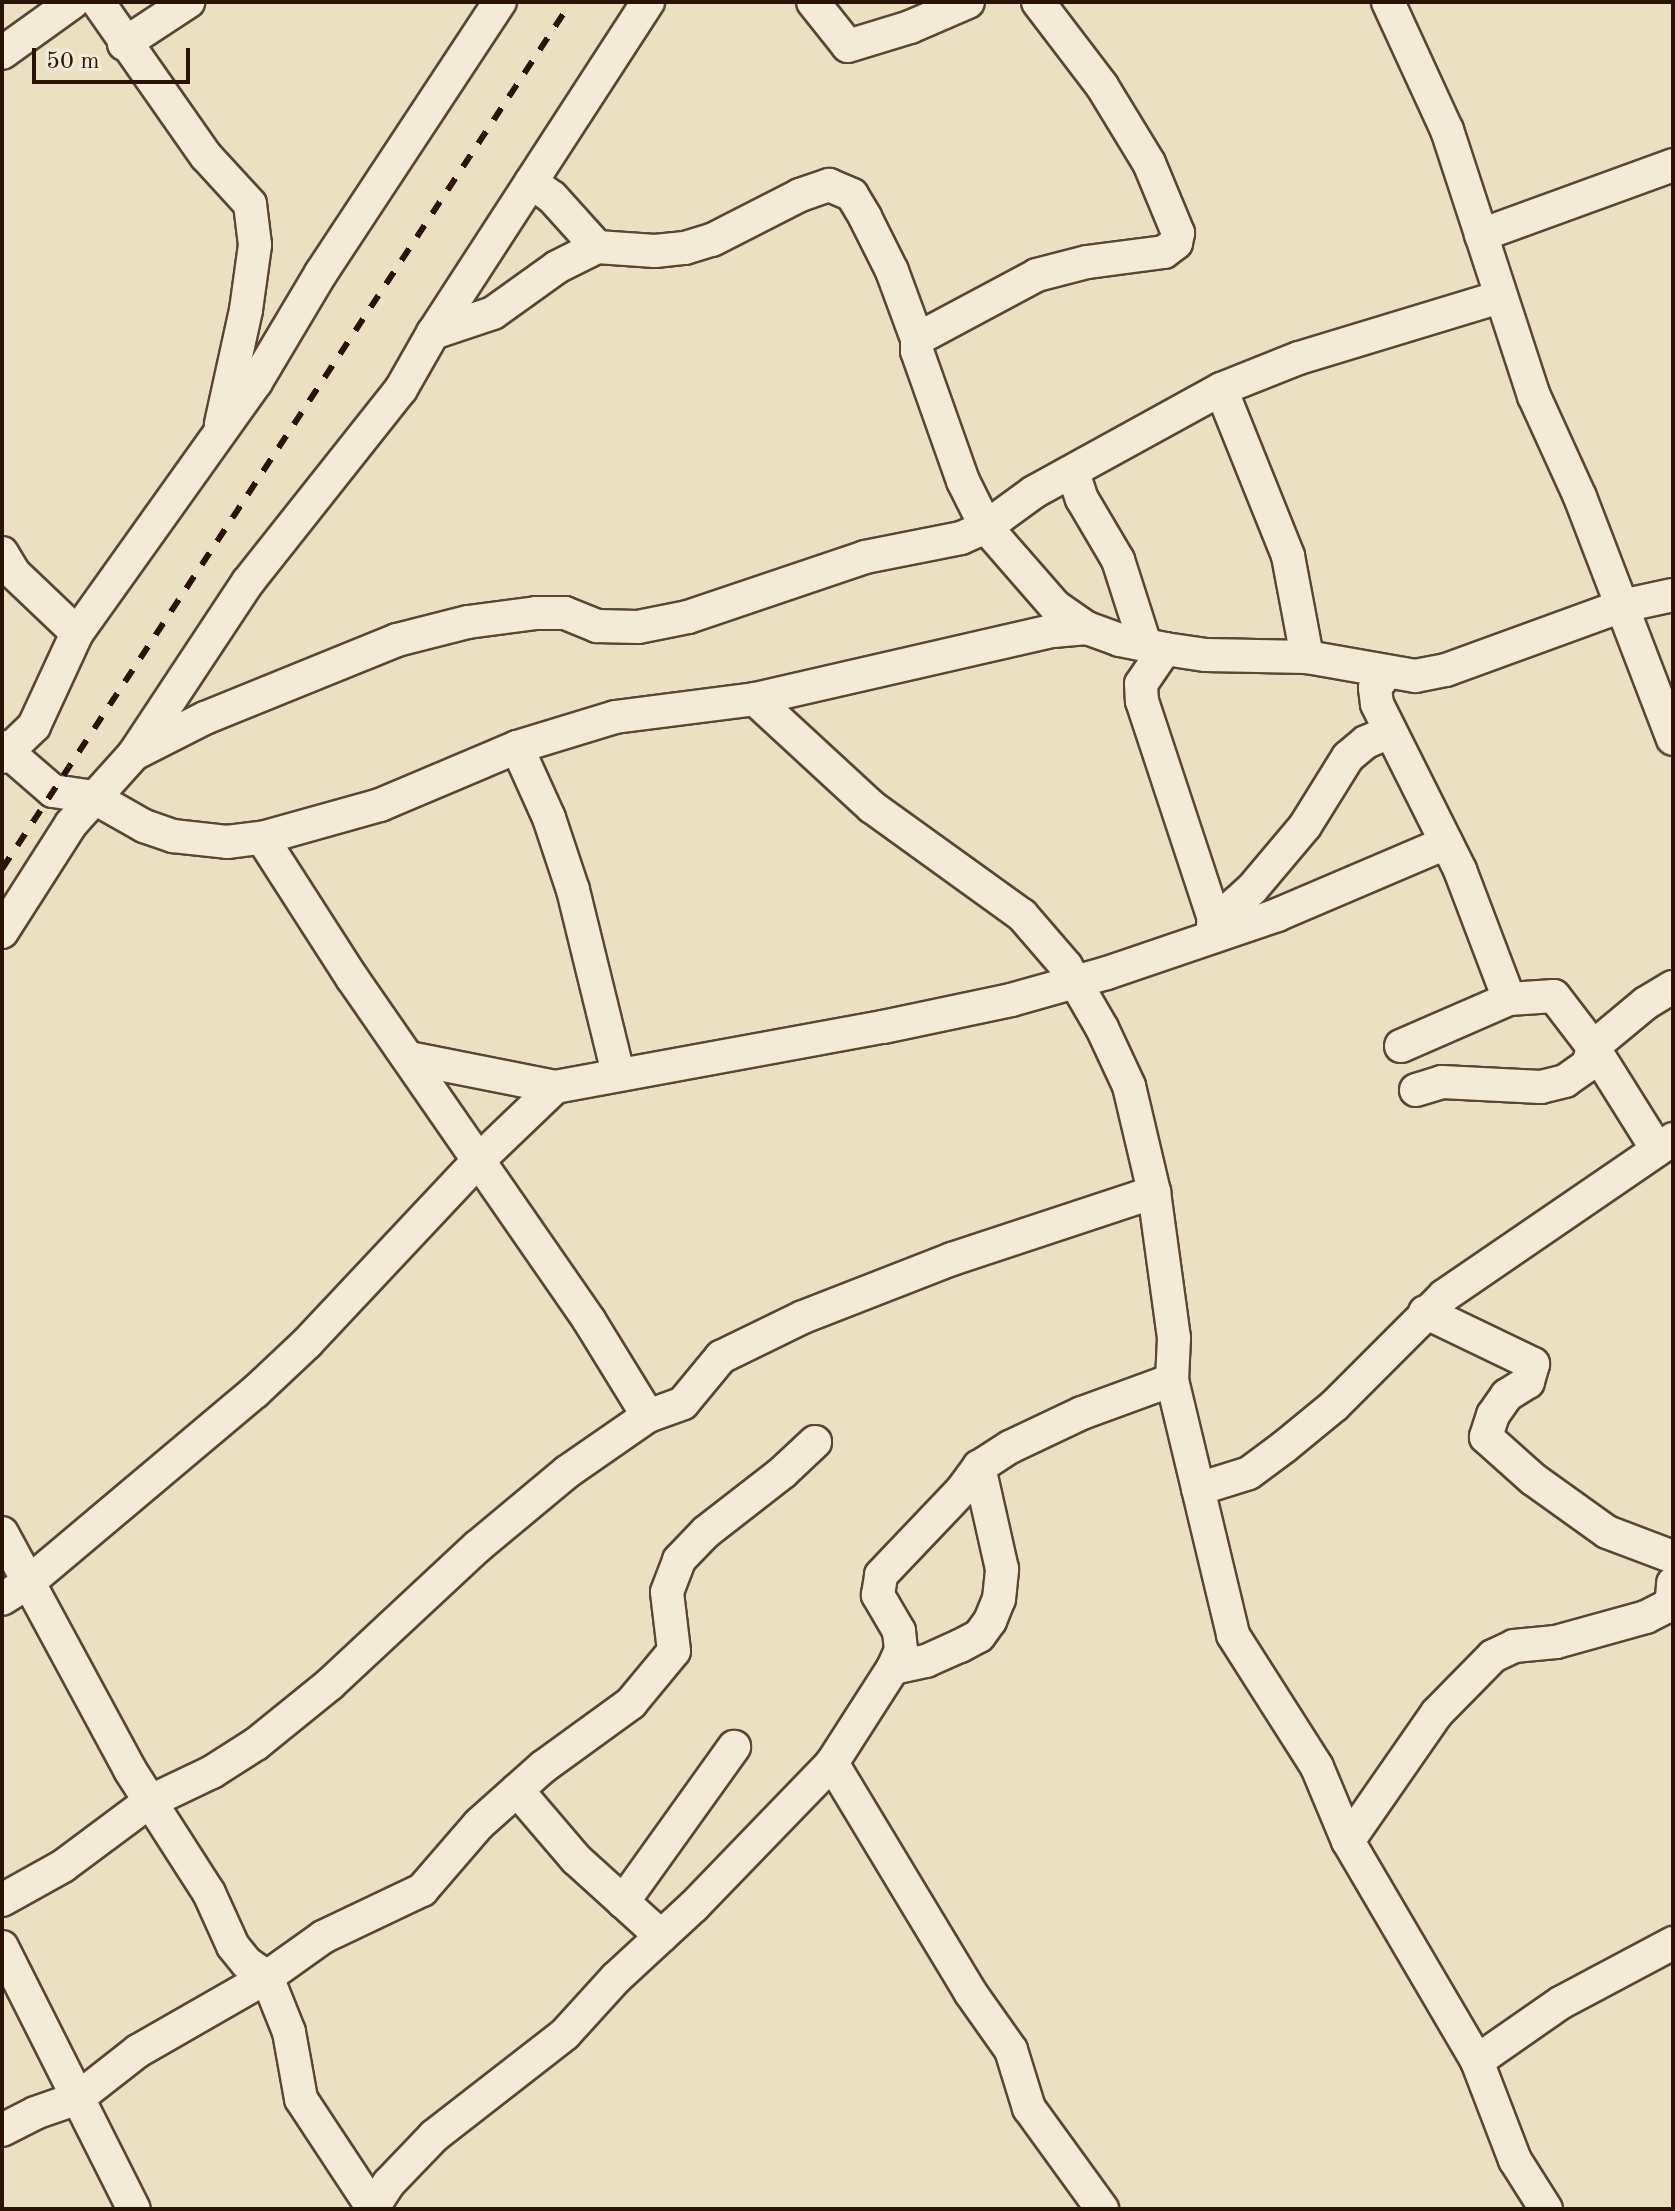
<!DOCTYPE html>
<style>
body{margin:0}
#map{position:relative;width:1675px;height:2211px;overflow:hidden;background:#ece0c3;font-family:"Old Standard TT",serif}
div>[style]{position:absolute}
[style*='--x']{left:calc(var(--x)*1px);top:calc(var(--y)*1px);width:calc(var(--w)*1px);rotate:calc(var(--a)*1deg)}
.roads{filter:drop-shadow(2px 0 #594634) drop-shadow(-2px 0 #594634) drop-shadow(0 2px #594634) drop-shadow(0 -2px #594634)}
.minor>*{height:32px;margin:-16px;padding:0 16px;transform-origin:16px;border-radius:16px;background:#f3ebd8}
.rail>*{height:6px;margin-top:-3px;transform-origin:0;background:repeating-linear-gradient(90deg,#281304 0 14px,transparent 0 28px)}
span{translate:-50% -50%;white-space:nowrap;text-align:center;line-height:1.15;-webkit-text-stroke:8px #f3ebd8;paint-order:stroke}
.frame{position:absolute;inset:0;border:4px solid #281304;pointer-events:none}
.scale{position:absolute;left:32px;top:48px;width:158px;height:36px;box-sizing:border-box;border:4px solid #281304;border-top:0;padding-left:10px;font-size:24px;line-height:28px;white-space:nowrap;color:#281304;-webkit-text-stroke:6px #f3ebd8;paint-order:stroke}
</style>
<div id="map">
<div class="roads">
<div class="minor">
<div style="--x:98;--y:2;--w:188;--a:55"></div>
<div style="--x:206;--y:156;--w:65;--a:47.5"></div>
<div style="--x:250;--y:204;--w:41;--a:83"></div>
<div style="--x:255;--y:245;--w:66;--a:97.9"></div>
<div style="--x:246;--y:310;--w:117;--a:102.4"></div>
<div style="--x:813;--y:2;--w:56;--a:51.5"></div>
<div style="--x:848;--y:46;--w:65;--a:-17"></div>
<div style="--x:910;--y:27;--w:63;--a:-23.3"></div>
<div style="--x:1038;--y:2;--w:106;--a:52.7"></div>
<div style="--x:1102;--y:86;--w:90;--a:58.6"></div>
<div style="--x:1149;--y:163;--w:76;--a:67.5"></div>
<div style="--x:1178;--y:233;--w:10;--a:101"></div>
<div style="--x:1176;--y:243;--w:15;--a:143"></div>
<div style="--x:1164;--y:252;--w:78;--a:172.6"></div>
<div style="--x:1087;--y:262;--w:52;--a:165.4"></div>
<div style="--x:1037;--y:275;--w:136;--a:151.9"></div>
<div style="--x:917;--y:339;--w:12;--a:90"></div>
<div style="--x:917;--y:351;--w:138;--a:70.5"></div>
<div style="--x:963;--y:481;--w:51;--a:63.4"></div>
<div style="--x:986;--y:527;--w:105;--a:48.9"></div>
<div style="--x:1055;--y:606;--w:39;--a:35"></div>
<div style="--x:1388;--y:2;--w:141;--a:65.3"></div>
<div style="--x:1447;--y:130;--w:280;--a:71.9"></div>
<div style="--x:1534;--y:396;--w:111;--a:65.5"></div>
<div style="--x:1580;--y:497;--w:259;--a:69"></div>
<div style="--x:124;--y:44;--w:77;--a:-33.3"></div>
<div style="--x:2;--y:53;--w:87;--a:-35.7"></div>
<div style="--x:531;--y:182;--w:26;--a:36"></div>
<div style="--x:552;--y:197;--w:67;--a:48"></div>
<div style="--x:1481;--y:235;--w:204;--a:-20"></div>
<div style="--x:433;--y:333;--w:63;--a:-18.4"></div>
<div style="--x:493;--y:313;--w:79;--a:-35.7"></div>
<div style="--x:557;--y:267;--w:45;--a:-26.6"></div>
<div style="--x:597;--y:247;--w:58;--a:3.9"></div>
<div style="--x:655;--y:251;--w:30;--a:-6"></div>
<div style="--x:685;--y:248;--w:28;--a:-17"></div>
<div style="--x:712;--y:240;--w:99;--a:-27.1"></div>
<div style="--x:800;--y:195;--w:31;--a:-19"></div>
<div style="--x:829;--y:185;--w:25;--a:23"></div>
<div style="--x:852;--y:195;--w:26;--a:59"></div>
<div style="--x:865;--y:217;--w:60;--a:63.4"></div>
<div style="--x:892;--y:271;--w:72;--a:69.8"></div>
<div style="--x:1221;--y:389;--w:180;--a:68.1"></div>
<div style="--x:1288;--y:556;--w:103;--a:79.3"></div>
<div style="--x:1073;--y:472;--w:28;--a:72"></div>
<div style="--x:1082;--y:499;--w:71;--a:59.5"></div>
<div style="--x:1118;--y:560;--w:88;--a:72.2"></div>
<div style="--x:2;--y:553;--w:23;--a:59"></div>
<div style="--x:14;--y:573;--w:87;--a:43.6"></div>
<div style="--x:1165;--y:649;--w:42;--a:124.4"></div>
<div style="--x:1141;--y:684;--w:17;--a:87"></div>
<div style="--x:1142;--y:701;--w:245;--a:71.7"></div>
<div style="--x:1387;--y:672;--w:20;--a:127"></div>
<div style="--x:1375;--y:688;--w:16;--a:83"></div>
<div style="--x:1377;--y:704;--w:186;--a:63.4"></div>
<div style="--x:1460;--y:870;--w:138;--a:69.2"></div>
<div style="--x:1509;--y:999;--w:45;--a:-3.8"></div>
<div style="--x:1554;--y:996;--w:64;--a:52.6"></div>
<div style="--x:1593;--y:1047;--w:120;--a:57.9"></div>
<div style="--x:755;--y:699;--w:159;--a:42.7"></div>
<div style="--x:872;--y:807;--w:185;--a:35.8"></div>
<div style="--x:1022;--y:915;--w:67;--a:49.2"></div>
<div style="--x:1066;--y:966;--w:72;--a:59.9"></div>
<div style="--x:1102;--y:1028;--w:64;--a:65"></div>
<div style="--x:1129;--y:1086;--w:109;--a:76.7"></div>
<div style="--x:1154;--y:1192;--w:147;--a:82.2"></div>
<div style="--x:1174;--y:1338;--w:42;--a:92.7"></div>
<div style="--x:1172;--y:1380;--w:262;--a:76.5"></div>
<div style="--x:1233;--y:1635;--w:156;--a:57.5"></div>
<div style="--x:1317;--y:1767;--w:80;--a:67.3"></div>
<div style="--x:1348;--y:1841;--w:255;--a:59.6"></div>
<div style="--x:1477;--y:2061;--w:106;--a:69"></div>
<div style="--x:1515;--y:2160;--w:58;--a:57.7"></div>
<div style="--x:2;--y:747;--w:67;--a:40.8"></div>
<div style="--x:53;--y:791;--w:40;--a:8.5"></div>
<div style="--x:93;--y:797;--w:59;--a:29.6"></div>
<div style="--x:144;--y:826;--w:31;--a:19"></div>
<div style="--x:173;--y:836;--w:54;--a:6.3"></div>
<div style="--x:227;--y:842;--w:35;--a:-7"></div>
<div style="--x:262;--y:838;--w:123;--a:-15.6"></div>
<div style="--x:380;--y:805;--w:149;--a:-22.9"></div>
<div style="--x:517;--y:747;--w:102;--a:-17"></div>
<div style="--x:615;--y:717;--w:141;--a:-7.3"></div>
<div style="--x:755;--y:699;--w:306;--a:-12.9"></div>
<div style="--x:1053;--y:631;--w:34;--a:-5"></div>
<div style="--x:1087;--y:628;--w:35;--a:20"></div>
<div style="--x:1120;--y:640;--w:46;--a:11.3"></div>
<div style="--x:1165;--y:649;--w:40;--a:8.5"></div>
<div style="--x:1205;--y:655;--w:102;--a:1.1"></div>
<div style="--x:1307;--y:657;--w:110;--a:10"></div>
<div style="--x:1415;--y:676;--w:32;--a:-11"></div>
<div style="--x:1446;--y:670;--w:187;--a:-20"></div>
<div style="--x:1622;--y:606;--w:52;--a:-12.2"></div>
<div style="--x:517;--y:747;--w:78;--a:65.7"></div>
<div style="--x:549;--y:818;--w:76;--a:71.6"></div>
<div style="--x:573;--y:890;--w:188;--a:76.2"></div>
<div style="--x:134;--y:754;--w:80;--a:-26.9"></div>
<div style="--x:205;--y:718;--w:207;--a:-22.1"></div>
<div style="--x:397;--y:640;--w:73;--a:-14.2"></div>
<div style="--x:468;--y:622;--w:69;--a:-7.5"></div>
<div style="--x:536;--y:613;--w:29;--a:0"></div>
<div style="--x:565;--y:613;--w:35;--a:22"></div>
<div style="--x:597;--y:626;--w:41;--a:1.4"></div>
<div style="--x:638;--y:627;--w:51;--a:-11.3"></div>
<div style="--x:688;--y:617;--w:187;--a:-18.7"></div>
<div style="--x:865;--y:557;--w:98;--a:-11.2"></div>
<div style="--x:961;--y:538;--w:27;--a:-24"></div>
<div style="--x:986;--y:527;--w:59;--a:-36.1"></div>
<div style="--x:1034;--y:492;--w:213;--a:-28.8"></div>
<div style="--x:1221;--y:389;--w:84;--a:-21.7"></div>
<div style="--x:1299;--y:358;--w:210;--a:-16.9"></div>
<div style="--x:2;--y:757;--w:45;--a:-44.1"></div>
<div style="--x:34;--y:726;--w:102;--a:-65.2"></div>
<div style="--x:77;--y:633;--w:308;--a:-54.5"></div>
<div style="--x:256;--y:382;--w:127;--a:-59.2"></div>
<div style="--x:321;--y:273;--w:325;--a:-56.6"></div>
<div style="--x:1213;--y:924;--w:52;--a:-41.9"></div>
<div style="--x:1252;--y:889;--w:82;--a:-49.9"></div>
<div style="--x:1305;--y:826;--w:81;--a:-58.1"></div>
<div style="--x:1348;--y:757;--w:23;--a:-40"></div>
<div style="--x:1366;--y:742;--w:25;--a:-23"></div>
<div style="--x:2;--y:932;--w:128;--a:-57.4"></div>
<div style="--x:71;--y:824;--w:94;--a:-48"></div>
<div style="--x:134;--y:754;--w:206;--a:-56.5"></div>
<div style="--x:248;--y:582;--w:246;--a:-51.6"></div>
<div style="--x:401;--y:389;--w:64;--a:-60.3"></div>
<div style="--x:433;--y:333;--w:395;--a:-57"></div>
<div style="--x:1401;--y:1046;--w:118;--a:-23.5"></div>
<div style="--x:409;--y:1058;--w:149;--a:11.2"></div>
<div style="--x:555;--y:1087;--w:333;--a:-10.4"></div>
<div style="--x:883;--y:1027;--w:131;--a:-11.9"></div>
<div style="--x:1011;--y:1000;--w:100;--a:-15.7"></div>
<div style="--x:1107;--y:973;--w:180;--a:-18.8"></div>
<div style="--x:1277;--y:915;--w:184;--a:-23.1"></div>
<div style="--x:1416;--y:1090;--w:27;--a:-17"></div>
<div style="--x:1442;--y:1082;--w:99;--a:2.9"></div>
<div style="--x:1541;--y:1087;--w:25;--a:-14"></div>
<div style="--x:1565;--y:1081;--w:28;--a:-35"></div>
<div style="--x:1588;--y:1065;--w:19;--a:-74"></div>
<div style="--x:1593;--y:1047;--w:69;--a:-39.7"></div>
<div style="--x:1646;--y:1003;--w:31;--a:-31"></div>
<div style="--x:1425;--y:1312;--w:120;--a:25.7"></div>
<div style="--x:1533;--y:1364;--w:19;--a:106"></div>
<div style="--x:1528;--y:1382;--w:25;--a:148"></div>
<div style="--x:1507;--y:1395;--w:24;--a:125"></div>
<div style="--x:1493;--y:1415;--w:23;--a:108"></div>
<div style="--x:1486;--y:1437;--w:63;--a:41.8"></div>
<div style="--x:1533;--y:1479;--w:91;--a:35.6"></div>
<div style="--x:1607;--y:1532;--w:71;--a:20.7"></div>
<div style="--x:648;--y:1416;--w:37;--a:-20"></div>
<div style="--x:683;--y:1403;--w:60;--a:-50.4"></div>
<div style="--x:721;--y:1357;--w:91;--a:-26"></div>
<div style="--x:803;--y:1317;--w:160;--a:-21.3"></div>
<div style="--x:952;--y:1259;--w:213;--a:-18.3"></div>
<div style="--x:1198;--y:1489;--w:53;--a:-17.4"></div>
<div style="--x:1249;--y:1473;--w:44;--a:-36.6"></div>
<div style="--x:1284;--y:1447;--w:65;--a:-39.4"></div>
<div style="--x:1334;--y:1406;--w:156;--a:-45"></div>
<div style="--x:1444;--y:1296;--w:278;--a:-34.4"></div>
<div style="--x:2;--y:1533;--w:269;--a:61.6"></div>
<div style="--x:130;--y:1770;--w:146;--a:57.3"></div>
<div style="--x:209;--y:1893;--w:58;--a:65.6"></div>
<div style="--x:233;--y:1946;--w:22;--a:51"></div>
<div style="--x:247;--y:1963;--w:24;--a:35"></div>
<div style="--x:267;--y:1977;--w:59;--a:68.2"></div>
<div style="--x:289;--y:2032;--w:68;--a:79.8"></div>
<div style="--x:301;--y:2099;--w:131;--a:56.6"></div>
<div style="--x:2;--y:1599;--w:32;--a:-32"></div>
<div style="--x:29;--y:1582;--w:295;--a:-40.1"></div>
<div style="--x:255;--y:1392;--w:71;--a:-43.3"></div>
<div style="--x:307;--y:1343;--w:251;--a:-46.8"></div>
<div style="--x:479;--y:1160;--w:105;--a:-43.8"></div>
<div style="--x:893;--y:1668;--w:34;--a:-12"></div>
<div style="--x:926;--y:1661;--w:37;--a:-24"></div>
<div style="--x:960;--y:1646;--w:21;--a:-28"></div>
<div style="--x:979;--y:1636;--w:19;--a:-54"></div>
<div style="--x:990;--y:1621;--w:24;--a:-68"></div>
<div style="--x:999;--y:1599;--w:30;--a:-84"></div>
<div style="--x:1002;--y:1569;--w:105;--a:-102.7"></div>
<div style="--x:832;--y:1763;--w:267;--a:58.9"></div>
<div style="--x:970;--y:1992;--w:71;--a:54.7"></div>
<div style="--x:1011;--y:2050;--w:61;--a:72.8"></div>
<div style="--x:1029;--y:2108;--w:125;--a:54.1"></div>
<div style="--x:517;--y:1790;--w:91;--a:49.5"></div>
<div style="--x:576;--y:1859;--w:115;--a:42.2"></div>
<div style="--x:1348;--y:1841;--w:156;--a:-55.2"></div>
<div style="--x:1437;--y:1713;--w:80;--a:-45.5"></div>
<div style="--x:1493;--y:1656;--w:23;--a:-25"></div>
<div style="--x:1514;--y:1646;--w:42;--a:-5.4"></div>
<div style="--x:1556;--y:1642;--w:93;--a:-15.5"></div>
<div style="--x:1646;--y:1617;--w:22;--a:-27"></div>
<div style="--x:1666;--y:1607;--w:10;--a:-53"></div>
<div style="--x:1672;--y:1599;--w:16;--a:-86"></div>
<div style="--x:2;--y:1900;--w:70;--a:-29.1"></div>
<div style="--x:63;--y:1866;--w:107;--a:-36.7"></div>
<div style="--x:149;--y:1802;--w:70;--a:-25.5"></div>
<div style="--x:212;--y:1772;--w:52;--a:-32.5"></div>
<div style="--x:256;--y:1744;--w:95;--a:-39"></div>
<div style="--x:330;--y:1684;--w:201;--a:-43"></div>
<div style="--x:477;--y:1547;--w:117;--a:-39.8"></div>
<div style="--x:567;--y:1472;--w:98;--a:-34.7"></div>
<div style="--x:648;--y:1416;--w:113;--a:-121.6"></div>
<div style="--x:589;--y:1320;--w:416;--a:-124.7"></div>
<div style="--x:352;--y:978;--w:166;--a:-122.7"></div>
<div style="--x:623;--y:1902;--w:191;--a:-54.4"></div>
<div style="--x:2;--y:1947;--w:293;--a:63.3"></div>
<div style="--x:1477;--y:2061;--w:103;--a:-34.8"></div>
<div style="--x:1562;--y:2002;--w:126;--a:-28"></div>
<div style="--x:2;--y:2130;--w:37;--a:-27"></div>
<div style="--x:35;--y:2113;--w:46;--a:-19.2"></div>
<div style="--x:78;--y:2098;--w:76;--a:-38.1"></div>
<div style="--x:138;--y:2051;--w:149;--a:-29.8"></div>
<div style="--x:267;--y:1977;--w:69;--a:-35.5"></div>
<div style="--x:323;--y:1937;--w:110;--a:-25.4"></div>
<div style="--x:422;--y:1890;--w:87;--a:-49.2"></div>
<div style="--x:479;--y:1824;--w:86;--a:-41.7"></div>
<div style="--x:543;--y:1767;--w:109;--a:-36"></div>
<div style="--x:631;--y:1703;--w:67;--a:-50.4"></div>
<div style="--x:674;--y:1651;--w:59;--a:-96.8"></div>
<div style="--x:667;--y:1592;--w:34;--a:-69"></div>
<div style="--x:679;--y:1560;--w:39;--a:-46"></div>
<div style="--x:706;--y:1532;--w:98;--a:-37.9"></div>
<div style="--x:783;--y:1472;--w:44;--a:-43.2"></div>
<div style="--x:372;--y:2209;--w:31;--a:-57"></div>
<div style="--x:389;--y:2183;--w:65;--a:-46.2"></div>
<div style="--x:434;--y:2136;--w:166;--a:-37.9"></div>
<div style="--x:565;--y:2034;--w:76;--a:-47.7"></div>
<div style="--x:616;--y:1978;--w:106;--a:-42.7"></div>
<div style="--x:694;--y:1906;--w:199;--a:-46"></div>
<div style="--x:832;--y:1763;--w:113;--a:-57.3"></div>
<div style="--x:893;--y:1668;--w:20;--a:-66"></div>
<div style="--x:901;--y:1650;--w:19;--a:-96"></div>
<div style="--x:899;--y:1631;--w:42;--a:-120.3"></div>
<div style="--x:878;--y:1595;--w:20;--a:-81"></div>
<div style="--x:881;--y:1575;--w:117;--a:-46.4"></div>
<div style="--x:962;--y:1490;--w:29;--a:-54"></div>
<div style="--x:979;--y:1467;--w:37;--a:-33"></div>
<div style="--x:1010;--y:1447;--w:80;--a:-25.3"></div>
<div style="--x:1082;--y:1413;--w:96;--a:-20.1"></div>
</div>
</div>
<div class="rail">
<div style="--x:2;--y:869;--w:1037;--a:-56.72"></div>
</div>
<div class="frame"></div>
<div class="scale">50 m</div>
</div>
